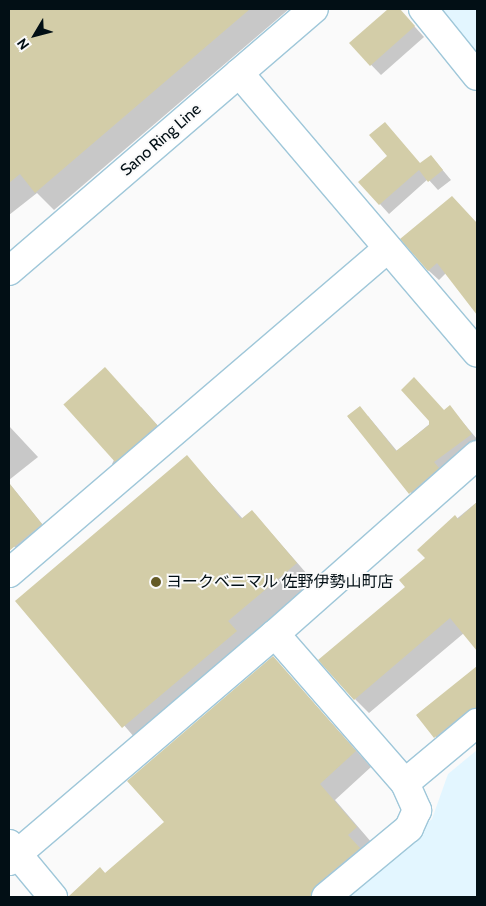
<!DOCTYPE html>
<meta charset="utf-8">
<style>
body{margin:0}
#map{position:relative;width:486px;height:906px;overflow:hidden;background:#fafafa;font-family:Cabin,"Noto Sans JP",sans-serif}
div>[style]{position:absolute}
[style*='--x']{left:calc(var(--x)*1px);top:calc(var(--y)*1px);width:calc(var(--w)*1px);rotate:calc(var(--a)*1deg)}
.built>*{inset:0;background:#e3f6ff}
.shadow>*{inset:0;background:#0003}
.building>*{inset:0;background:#d3cda8;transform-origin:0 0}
.roads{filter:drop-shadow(1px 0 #9fc7d9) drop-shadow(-1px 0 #9fc7d9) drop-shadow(0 1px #9fc7d9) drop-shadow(0 -1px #9fc7d9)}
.minor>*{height:28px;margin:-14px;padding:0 14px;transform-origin:14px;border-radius:14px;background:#fff}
.major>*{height:28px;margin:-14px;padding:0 14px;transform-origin:14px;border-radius:14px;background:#fff}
.dots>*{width:14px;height:14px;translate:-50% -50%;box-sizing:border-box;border:2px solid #fafafa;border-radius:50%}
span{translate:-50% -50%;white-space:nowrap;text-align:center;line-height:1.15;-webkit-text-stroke:4px #fafafa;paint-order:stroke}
.street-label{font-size:16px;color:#020f15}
.poi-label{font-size:16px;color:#020f15}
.left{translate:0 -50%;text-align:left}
.frame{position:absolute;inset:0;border:10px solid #020f15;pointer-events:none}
.north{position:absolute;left:10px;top:10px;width:50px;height:50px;-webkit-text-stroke:4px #fafafa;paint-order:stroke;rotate:233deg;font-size:14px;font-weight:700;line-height:20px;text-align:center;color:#020f15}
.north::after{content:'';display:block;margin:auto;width:18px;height:22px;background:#020f15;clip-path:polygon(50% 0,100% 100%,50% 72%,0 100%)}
</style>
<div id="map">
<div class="built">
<div style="clip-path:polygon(431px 9px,477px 9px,477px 65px)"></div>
<div style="clip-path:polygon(477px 750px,477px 897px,336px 897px,432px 819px,448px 774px)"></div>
</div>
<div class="shadow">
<div style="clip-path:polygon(9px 9px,289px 9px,54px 210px,37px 193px,9px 215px)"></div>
<div style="clip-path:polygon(390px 9px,399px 9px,424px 37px,381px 75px,351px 44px)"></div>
<div style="clip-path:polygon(431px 156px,451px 180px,438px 190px,428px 179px,389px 214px,360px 182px,421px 164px)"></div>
<div style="clip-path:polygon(462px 208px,477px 224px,477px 313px,446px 273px,439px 280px,428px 270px)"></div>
<div style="clip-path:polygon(141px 407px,169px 438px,124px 477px,112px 464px)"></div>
<div style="clip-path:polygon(450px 407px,477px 439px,477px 445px,419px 502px,348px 417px,368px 416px,397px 451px)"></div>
<div style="clip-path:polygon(9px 426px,38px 457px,9px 480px)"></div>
<div style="clip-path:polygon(187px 457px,243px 519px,252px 511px,314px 582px,245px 640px,254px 650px,141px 745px,17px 601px)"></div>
<div style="clip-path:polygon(9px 483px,51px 535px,24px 557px,9px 541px)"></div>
<div style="clip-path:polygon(477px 502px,477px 649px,464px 633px,369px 713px,355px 699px,407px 587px,427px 558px,419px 550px)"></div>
<div style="clip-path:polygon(273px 658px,371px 767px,335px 800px,372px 843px,335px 897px,69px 897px,100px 869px,106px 874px,166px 823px)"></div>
<div style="clip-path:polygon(477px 667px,477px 730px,449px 751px,417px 716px)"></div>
</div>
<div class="building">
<div style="clip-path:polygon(9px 9px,250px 9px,35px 193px,20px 174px,9px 183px)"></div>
<div style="clip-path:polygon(388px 9px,400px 9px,415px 26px,370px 66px,349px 43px)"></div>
<div style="clip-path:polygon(385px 122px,420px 163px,431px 155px,443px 170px,428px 182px,419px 170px,379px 205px,358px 182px,387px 156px,369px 135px)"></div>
<div style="clip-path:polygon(452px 196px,477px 223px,477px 315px,437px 263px,428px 271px,400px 239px)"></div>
<div style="left:105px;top:367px;width:78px;height:56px;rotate:48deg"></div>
<div style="clip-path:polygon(414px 377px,444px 410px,450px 405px,472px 434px,434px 462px,439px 468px,409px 494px,347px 416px,360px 406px,396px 451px,429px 425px,429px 421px,401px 390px)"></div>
<div style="clip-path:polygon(187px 455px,241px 519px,252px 510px,297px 563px,228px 621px,237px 631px,122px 728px,15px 601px)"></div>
<div style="clip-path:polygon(9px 483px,42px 524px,9px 551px)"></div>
<div style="clip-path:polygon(477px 502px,477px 651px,450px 618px,354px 700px,318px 660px,405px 587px,399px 580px,425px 558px,417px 550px,455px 515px,458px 519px)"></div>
<div style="clip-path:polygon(273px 656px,356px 751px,320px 784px,357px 827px,348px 835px,360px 848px,316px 885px,310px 897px,68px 897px,100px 867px,105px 873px,164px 822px,127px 781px)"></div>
<div style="clip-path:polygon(477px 666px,477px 707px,467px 711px,434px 738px,416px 715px)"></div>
</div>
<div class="roads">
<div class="minor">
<div style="--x:423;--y:9;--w:86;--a:51.1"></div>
<div style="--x:239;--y:73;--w:367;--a:49.6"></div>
<div style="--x:9;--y:573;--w:498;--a:-40.6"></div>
<div style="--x:275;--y:634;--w:198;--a:48.9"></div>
<div style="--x:405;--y:783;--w:30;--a:66"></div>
<div style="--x:417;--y:810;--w:20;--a:114"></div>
<div style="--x:409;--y:828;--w:108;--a:140.3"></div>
<div style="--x:405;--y:783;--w:94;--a:-39.8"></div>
<div style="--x:9;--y:844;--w:69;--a:50.3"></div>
<div style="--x:9;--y:861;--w:350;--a:-40.5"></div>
<div style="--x:275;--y:634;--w:270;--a:-41.5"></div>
</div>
<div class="major">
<div style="--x:9;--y:271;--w:402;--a:-40.7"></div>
</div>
</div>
<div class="dots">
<div style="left:156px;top:582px;background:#645a26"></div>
</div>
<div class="street-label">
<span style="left:161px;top:140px;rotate:-41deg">Sano Ring Line</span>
</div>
<div class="poi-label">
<span class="left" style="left:166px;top:582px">ヨークベニマル 佐野伊勢山町店</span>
</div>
<div class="frame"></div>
<div class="north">N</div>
</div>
